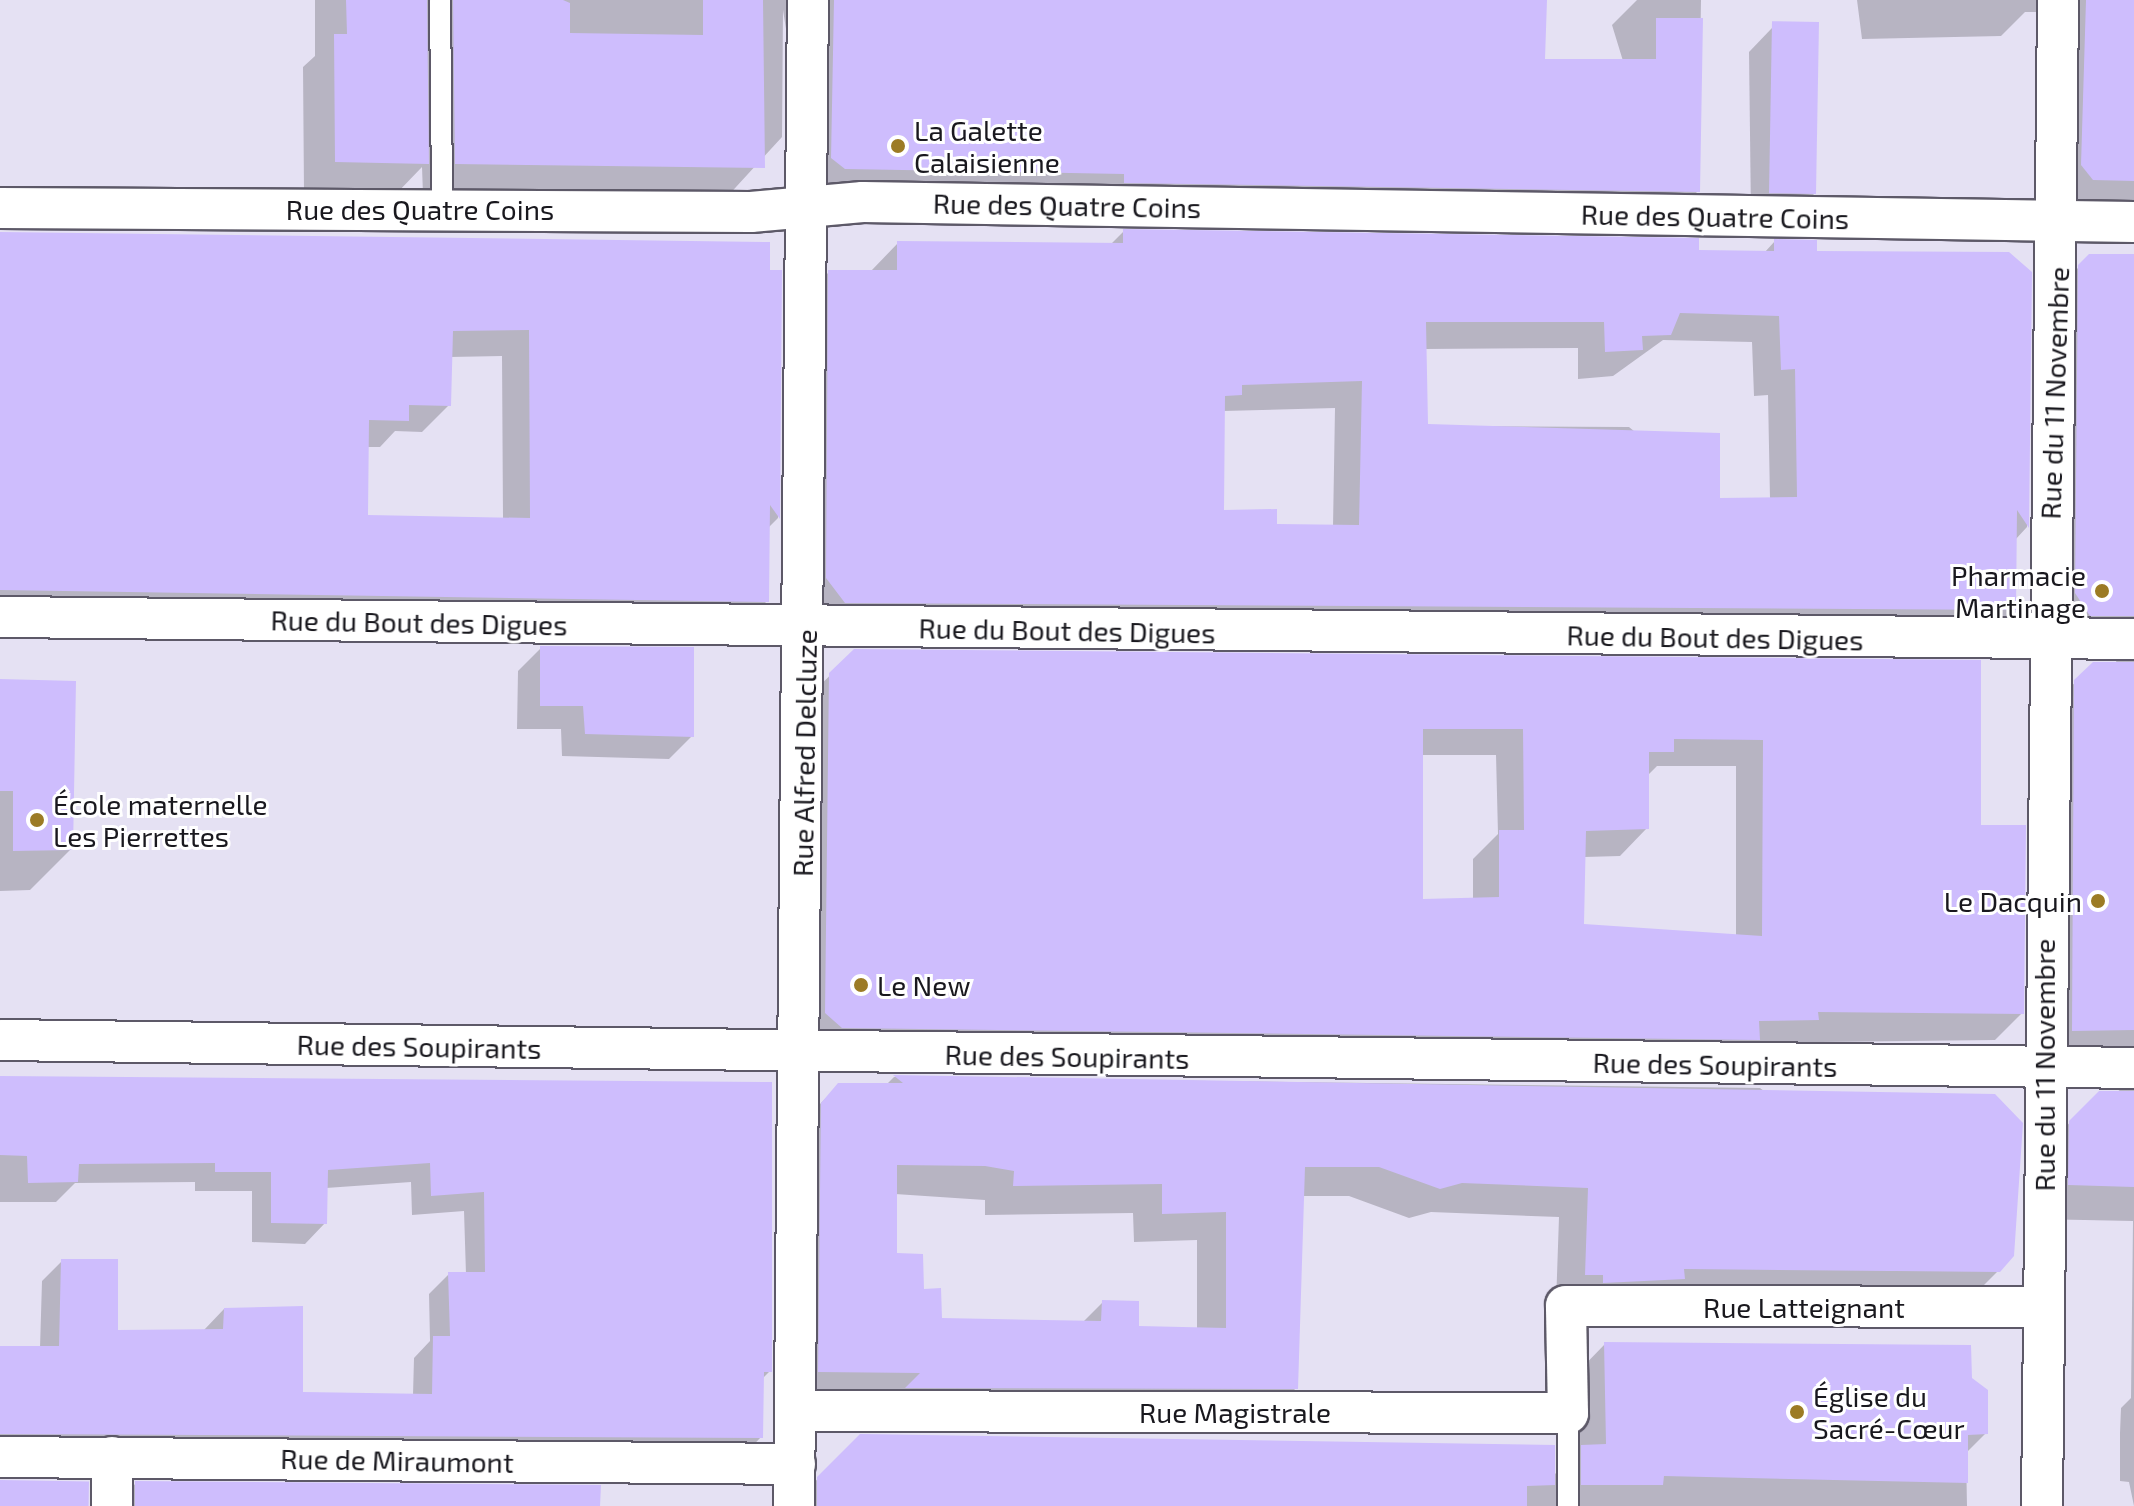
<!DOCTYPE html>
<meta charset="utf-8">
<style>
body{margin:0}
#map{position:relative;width:2134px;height:1506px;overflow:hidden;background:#e5e1f3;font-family:"Exo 2",sans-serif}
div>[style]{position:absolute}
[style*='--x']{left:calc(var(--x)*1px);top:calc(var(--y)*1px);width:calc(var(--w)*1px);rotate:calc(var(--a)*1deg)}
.shadow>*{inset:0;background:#0003}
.building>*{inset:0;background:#cebdfd;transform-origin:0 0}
.roads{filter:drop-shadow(2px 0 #5d5968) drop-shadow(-2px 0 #5d5968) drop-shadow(0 2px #5d5968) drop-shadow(0 -2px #5d5968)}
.service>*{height:20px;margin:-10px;padding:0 10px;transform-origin:10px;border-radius:10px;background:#fff}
.minor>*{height:40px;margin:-20px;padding:0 20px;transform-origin:20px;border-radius:20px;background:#fff}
.dots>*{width:22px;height:22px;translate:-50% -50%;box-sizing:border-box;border:4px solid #fff;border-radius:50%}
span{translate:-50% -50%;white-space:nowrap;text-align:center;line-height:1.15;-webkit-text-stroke:6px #fff;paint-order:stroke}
.poi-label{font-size:28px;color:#19181e}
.left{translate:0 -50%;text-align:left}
.right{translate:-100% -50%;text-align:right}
.street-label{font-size:28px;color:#19181e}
</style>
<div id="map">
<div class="shadow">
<div style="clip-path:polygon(315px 0,429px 0,429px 12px,441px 0,1545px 0,1543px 61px,1623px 61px,1612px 25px,1637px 0,1701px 0,1698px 191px,1666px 223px,813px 200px,783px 10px,782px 137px,725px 199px,423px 195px,422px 167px,395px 195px,304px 193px,303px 67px,315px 56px)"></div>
<div style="clip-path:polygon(1857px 0,2134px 0,2134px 212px,2061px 211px,2038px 12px,2025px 12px,2001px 36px,1862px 39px)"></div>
<div style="clip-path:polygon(1772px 28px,1815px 193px,1792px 217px,1751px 216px,1749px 52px)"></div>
<div style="clip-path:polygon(evenodd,1124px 231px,1697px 252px,1764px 253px,1775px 241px,1815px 253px,2030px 273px,2027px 527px,2015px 540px,2014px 609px,1987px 637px,817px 629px,802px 299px,829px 272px,871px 271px,898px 243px,1110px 245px,1124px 231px,1663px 340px,1752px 342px,1754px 396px,1768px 395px,1770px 499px,1718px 500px,1629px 427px,1426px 426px,1424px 349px,1578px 348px,1578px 379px,1613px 376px,1663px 340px,1124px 231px,1335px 408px,1333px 527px,1276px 526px,1222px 512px,1223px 411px,1335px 408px)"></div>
<div style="clip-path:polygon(evenodd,0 234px,780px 272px,778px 518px,767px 529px,767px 601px,740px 628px,0 617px,0 234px,502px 356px,503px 519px,366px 517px,367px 447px,380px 447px,395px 431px,422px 432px,449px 405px,450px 357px,502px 356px)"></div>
<div style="clip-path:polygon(2090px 256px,2134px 256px,2134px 1506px,2129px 1482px,2120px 1481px,2120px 1433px,2121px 1408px,2131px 1398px,2133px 1221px,2035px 1219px,2036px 1157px,2099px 1093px,2122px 1093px,2109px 1082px,2038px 1064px,2041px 716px,2094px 664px,2117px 663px,2111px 652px,2056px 649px,2045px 301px)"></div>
<div style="clip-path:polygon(541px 648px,692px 736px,669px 759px,562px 756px,561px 729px,517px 729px,518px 671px)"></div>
<div style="clip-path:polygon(evenodd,855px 651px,1979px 662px,1979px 827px,2022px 1013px,1995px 1040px,814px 1054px,803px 702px,855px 651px,1421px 755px,1496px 755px,1498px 834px,1473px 859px,1473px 900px,1421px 901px,1421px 755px,855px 651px,1657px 766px,1736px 766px,1736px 936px,1582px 926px,1584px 857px,1620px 856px,1647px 828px,1647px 776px,1657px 766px)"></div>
<div style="clip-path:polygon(0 681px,71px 849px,30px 890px,0 891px)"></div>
<div style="clip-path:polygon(evenodd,894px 1077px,1760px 1088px,1998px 1271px,1968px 1301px,1556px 1304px,1559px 1217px,1431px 1212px,1409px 1218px,1349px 1196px,1302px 1196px,1296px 1388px,1267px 1418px,790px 1401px,809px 1115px,839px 1085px,886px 1085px,894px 1077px,895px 1194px,985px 1200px,985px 1215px,1133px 1213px,1134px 1242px,1197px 1240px,1197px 1330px,1137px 1328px,1103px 1302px,1082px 1323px,940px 1320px,896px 1255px,895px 1194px)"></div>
<div style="clip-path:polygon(0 1079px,770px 1084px,770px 1371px,762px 1379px,761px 1437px,741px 1458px,0 1453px,0 1348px,40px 1348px,42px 1281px,62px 1261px,116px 1332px,204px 1330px,224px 1309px,301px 1394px,413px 1395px,414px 1358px,430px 1341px,429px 1294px,449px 1274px,466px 1274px,464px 1211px,412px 1215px,411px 1182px,326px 1188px,325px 1223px,305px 1244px,252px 1242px,252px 1191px,195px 1191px,195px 1182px,75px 1183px,56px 1202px,0 1202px)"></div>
<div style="clip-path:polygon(1605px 1344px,1970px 1379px,1986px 1433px,1966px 1453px,1967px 1506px,791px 1506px,860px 1436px,1553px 1476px,1572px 1457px,1571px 1379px)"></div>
<div style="clip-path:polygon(136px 1483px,446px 1506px,115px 1506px)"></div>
</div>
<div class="building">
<div style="clip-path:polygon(346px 0,427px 0,429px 164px,335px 162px,334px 34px,347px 34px)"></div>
<div style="clip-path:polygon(453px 0,563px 0,570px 3px,570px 33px,703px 35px,703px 0,763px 0,765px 168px,455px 164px)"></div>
<div style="clip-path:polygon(834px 0,1547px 0,1545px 59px,1656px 59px,1656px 18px,1703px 18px,1700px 192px,1124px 183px,1124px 174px,845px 169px,831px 158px)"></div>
<div style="clip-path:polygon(2086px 0,2134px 0,2134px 181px,2093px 180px,2081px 165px)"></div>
<div style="left:1819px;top:22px;width:172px;height:47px;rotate:91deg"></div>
<div style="clip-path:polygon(evenodd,1123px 229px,1699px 238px,1699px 250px,1774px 251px,1774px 239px,1817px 240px,1817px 251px,2009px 252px,2032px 272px,2029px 528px,2017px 510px,2016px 610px,845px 603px,826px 578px,828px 270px,897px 270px,897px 241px,1123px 243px,1123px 229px,1680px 313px,1779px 316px,1781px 370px,1795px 369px,1797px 497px,1720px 498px,1720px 433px,1428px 424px,1426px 322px,1604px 322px,1605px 352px,1643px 350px,1642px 336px,1671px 335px,1680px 313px,1123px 229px,1362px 381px,1359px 525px,1277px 524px,1277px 509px,1224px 510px,1225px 396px,1242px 395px,1242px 385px,1362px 381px)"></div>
<div style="clip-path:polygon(evenodd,0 232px,770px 242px,770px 270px,782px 270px,780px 519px,770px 505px,769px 602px,0 590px,0 232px,529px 330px,530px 518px,368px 515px,369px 420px,409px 421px,409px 405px,451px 406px,453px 331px,529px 330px)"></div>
<div style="clip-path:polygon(2089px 254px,2134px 254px,2134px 616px,2090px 616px,2075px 593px,2078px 265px)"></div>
<div style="clip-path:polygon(540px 646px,694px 647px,694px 737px,585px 734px,583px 706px,540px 706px)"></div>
<div style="clip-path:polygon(evenodd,854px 649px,1981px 660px,1981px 825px,2026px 825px,2024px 1014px,1818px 1012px,1819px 1020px,1759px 1021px,1760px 1040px,842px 1028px,825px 1013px,829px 673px,854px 649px,1423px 729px,1523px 729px,1524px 830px,1499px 830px,1499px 897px,1423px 899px,1423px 729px,854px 649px,1674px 739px,1763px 740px,1762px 936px,1584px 924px,1586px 831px,1649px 829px,1649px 752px,1674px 752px,1674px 739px)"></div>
<div style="clip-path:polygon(2093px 662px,2134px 662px,2134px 1030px,2072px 1031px,2074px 680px)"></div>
<div style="clip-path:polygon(0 679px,76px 681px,73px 850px,13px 851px,13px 791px,0 791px)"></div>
<div style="clip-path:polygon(evenodd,893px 1075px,1995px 1094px,2023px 1123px,2014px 1256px,2000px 1272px,1684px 1269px,1685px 1279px,1603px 1283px,1603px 1275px,1585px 1275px,1588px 1188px,1462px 1183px,1440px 1189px,1379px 1167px,1305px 1167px,1298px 1389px,905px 1388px,920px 1373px,818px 1372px,821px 1103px,838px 1083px,903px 1083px,893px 1075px,897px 1165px,985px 1166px,1014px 1171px,1013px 1186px,1162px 1184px,1162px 1214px,1226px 1212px,1226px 1328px,1139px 1326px,1139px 1301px,1102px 1300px,1101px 1321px,942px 1318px,941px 1288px,924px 1289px,923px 1254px,897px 1253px,897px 1165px)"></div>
<div style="clip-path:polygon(0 1076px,772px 1082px,772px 1372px,764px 1372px,763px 1438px,0 1434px,0 1346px,59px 1346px,61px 1259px,118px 1259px,118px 1330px,223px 1329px,224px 1308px,303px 1306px,303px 1392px,432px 1394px,433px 1336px,450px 1336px,448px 1272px,485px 1272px,484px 1192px,431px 1196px,430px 1163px,328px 1170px,327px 1224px,271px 1223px,271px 1172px,215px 1172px,215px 1163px,79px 1164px,78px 1182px,28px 1183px,27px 1156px,0 1155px)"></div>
<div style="clip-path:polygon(2099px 1091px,2134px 1091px,2134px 1187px,2068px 1185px,2069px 1121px)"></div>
<div style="clip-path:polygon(1604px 1342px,1971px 1345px,1972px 1378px,1988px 1390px,1988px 1434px,1968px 1435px,1968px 1483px,1664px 1476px,1663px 1485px,1581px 1485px,1581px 1445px,1606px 1444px)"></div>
<div style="clip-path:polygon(860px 1434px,1555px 1445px,1555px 1485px,1527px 1486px,1527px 1506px,817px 1506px,817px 1477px)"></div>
<div style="left:0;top:1480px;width:89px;height:26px;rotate:1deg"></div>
<div style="clip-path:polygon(135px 1481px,601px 1485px,600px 1506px,135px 1506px)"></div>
</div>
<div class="roads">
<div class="service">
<div style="--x:440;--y:0;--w:207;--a:89.4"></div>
<div style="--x:1568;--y:1413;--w:93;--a:90"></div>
</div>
<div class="minor">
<div style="--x:0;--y:208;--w:751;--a:0.31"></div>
<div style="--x:751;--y:212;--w:112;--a:-5.1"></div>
<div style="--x:863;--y:202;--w:1271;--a:0.9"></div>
<div style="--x:0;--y:617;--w:2134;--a:0.59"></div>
<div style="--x:0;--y:1040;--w:2134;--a:0.75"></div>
<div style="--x:795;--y:1411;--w:773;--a:0.15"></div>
<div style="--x:1568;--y:1413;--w:107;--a:-91.1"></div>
<div style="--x:1566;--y:1306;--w:476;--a:0.1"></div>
<div style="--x:0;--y:1457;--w:795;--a:0.5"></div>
<div style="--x:112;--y:1506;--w:49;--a:-90"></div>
<div style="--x:794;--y:1506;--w:1506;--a:-89.47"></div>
<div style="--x:2042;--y:1506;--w:1506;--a:-89.39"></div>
</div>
</div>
<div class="dots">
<div style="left:898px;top:146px;background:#9c7b25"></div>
<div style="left:2102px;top:591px;background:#9c7b25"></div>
<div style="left:37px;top:820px;background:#9c7b25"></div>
<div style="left:2098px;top:901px;background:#9c7b25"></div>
<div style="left:861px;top:985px;background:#9c7b25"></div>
<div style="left:1797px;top:1412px;background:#9c7b25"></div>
</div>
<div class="poi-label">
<span class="left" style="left:914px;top:146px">La Galette<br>Calaisienne</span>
<span class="right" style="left:2086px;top:591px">Pharmacie<br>Martinage</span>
<span class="left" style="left:53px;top:820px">École maternelle<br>Les Pierrettes</span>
<span class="right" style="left:2082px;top:901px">Le Dacquin</span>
<span class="left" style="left:877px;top:985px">Le New</span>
<span class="left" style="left:1813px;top:1412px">Église du<br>Sacré-Cœur</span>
</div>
<div class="street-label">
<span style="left:1067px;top:205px;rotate:1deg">Rue des Quatre Coins</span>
<span style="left:420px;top:209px">Rue des Quatre Coins</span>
<span style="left:1715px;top:216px;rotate:1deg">Rue des Quatre Coins</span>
<span style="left:2054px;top:393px;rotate:-88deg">Rue du 11 Novembre</span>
<span style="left:419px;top:622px;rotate:1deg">Rue du Bout des Digues</span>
<span style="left:1067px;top:630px;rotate:1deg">Rue du Bout des Digues</span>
<span style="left:1715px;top:637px;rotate:1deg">Rue du Bout des Digues</span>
<span style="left:804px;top:753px;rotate:-89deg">Rue Alfred Delcluze</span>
<span style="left:419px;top:1046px;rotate:1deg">Rue des Soupirants</span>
<span style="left:1067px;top:1056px;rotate:1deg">Rue des Soupirants</span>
<span style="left:1715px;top:1064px;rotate:1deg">Rue des Soupirants</span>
<span style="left:2044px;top:1065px;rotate:-90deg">Rue du 11 Novembre</span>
<span style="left:1804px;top:1307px">Rue Latteignant</span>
<span style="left:1235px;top:1412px">Rue Magistrale</span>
<span style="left:397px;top:1460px;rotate:1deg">Rue de Miraumont</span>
</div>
</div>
